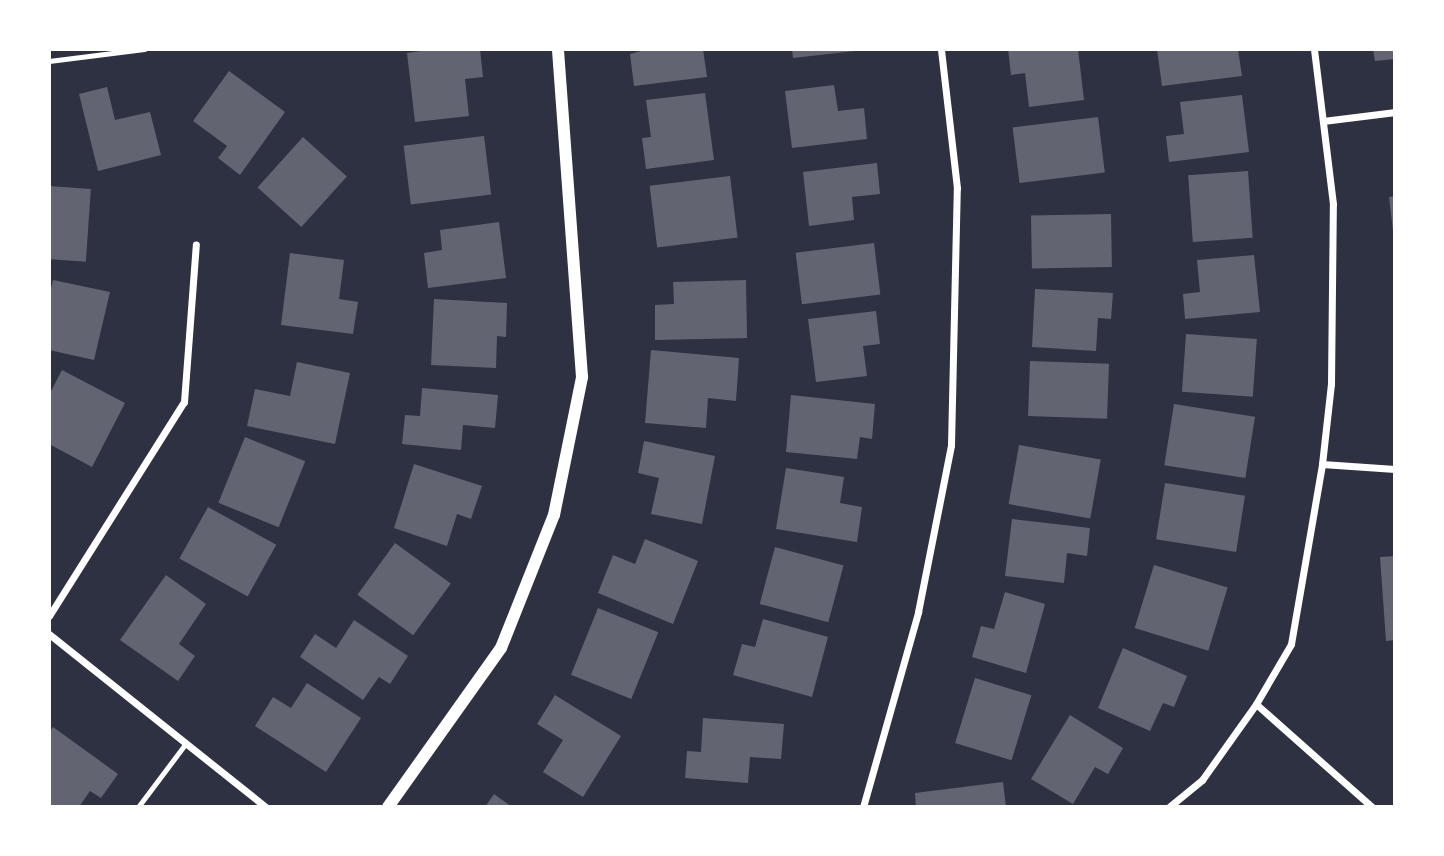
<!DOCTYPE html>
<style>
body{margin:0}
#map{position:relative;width:1444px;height:856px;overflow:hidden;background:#2d3142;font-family:Georgia,serif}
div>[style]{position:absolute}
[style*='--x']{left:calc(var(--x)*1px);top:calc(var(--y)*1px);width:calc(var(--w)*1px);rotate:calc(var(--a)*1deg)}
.building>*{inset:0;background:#626471;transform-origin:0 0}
.service>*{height:5px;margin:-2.5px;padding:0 2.5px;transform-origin:2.5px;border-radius:2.5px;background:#fff}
.minor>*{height:7px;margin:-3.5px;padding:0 3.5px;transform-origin:3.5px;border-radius:3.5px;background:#fff}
.tertiary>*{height:12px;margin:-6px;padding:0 6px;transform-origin:6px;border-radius:6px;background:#fff}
span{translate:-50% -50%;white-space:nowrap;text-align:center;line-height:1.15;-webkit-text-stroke:7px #fff;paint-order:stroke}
.frame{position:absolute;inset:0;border:51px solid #fff;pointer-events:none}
</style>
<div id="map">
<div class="building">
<div style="clip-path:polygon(436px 49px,480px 49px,483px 77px,465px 79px,469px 116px,415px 122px,407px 53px)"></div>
<div style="clip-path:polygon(648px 49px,703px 49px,707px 77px,634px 86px,630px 54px)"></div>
<div style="clip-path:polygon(792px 49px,854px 49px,855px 51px,793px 58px)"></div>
<div style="clip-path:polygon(1008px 49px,1078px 49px,1084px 100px,1029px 107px,1025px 73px,1011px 75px)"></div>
<div style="clip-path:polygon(1157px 49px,1238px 49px,1242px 76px,1162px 86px)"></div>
<div style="clip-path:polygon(1373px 49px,1395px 49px,1395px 59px,1375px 61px)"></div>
<div style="clip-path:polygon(229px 71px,285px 112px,240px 175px,218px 158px,227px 146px,193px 121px)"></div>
<div style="clip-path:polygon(834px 85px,838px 111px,864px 108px,867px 139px,792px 148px,785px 91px)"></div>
<div style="clip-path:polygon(107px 87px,115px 120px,150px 112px,161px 155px,98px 171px,79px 94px)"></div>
<div style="clip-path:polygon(705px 93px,714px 160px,646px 169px,642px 138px,651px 137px,646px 100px)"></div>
<div style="clip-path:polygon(1242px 95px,1249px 152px,1169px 162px,1166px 136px,1184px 134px,1180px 102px)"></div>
<div style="left:1098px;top:117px;width:56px;height:86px;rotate:83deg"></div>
<div style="left:484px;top:136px;width:59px;height:81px;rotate:83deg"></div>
<div style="left:303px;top:137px;width:59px;height:68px;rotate:42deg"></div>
<div style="clip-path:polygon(877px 163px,880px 194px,852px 197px,854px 220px,809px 226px,803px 172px)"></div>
<div style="left:1248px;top:171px;width:67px;height:60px;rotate:86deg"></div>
<div style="left:730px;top:176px;width:62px;height:81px;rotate:83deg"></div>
<div style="left:49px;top:186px;width:42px;height:73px;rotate:4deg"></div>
<div style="clip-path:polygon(1395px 196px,1395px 230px,1393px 231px,1389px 197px)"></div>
<div style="left:1111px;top:214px;width:53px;height:80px;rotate:89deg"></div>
<div style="clip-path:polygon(499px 222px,506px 278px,428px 288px,424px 253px,442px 250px,440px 230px)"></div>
<div style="left:874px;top:243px;width:52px;height:79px;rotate:83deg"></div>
<div style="clip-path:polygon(290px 253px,344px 260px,339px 299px,358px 302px,353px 334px,281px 325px)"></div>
<div style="clip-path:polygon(1254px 255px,1260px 312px,1185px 319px,1183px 294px,1200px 292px,1197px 260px)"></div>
<div style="clip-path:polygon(53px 280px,110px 292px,94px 360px,49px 350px,49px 297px)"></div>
<div style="clip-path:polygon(746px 280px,747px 338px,655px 340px,655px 305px,674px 304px,673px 282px)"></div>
<div style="clip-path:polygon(1035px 289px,1113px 293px,1111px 319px,1098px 318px,1096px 351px,1032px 347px)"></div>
<div style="clip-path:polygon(434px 299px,507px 303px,506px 337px,497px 336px,496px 368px,431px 365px)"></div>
<div style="clip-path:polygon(876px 311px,880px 344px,863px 346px,867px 376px,816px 382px,808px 319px)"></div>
<div style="left:1186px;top:334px;width:71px;height:58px;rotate:4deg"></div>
<div style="clip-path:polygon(651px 350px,739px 358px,736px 401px,708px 398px,706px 428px,645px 423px)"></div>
<div style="left:1030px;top:361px;width:79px;height:55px;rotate:2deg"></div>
<div style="clip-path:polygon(297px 362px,350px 373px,335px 444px,247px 426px,255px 389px,290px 396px)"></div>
<div style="clip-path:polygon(62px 370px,125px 403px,92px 467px,49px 444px,49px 395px)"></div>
<div style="clip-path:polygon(422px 388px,498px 395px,495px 428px,463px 425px,461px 450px,402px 444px,405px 415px,420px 416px)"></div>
<div style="clip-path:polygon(791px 395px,875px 404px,872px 439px,860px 437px,857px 459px,786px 452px)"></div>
<div style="left:1174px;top:404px;width:82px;height:62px;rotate:9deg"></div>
<div style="left:245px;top:437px;width:65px;height:71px;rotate:22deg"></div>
<div style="clip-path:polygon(644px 441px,715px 456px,702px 524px,651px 514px,659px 478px,638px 473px)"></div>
<div style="left:1019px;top:445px;width:83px;height:60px;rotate:10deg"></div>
<div style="clip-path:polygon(414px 464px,482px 486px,471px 519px,457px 514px,447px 546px,394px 528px)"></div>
<div style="clip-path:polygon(786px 468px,844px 477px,840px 503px,862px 507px,857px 542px,776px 529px)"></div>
<div style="left:1165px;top:483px;width:81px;height:57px;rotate:9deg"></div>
<div style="left:208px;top:507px;width:78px;height:59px;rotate:29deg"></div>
<div style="clip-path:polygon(1012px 519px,1090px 528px,1087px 556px,1067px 553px,1064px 583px,1005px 576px)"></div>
<div style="clip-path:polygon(645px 539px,698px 561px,673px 624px,598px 593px,613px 555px,635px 564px)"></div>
<div style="left:395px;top:543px;width:69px;height:64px;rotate:36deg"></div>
<div style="left:775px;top:547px;width:71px;height:59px;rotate:15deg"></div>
<div style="clip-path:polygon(1395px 556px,1395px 640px,1386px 641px,1380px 557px)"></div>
<div style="left:1154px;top:565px;width:77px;height:66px;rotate:17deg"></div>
<div style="clip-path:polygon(166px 575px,206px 604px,179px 644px,195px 656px,178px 681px,120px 640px)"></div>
<div style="clip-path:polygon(1005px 592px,1045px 604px,1026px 673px,972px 657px,981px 626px,994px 629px)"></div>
<div style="left:598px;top:608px;width:65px;height:72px;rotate:22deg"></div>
<div style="clip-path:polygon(763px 619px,828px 637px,812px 697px,733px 675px,742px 644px,755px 647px)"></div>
<div style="clip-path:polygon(354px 620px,408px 656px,390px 684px,379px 677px,363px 700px,300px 657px,315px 634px,336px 648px)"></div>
<div style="clip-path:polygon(1123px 648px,1187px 676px,1174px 707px,1163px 703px,1150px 731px,1098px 708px)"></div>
<div style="left:975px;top:678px;width:59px;height:68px;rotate:17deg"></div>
<div style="clip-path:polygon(307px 683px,361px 718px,326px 772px,255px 726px,273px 697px,291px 708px)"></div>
<div style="clip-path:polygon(555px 695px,621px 736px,583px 797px,543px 772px,563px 740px,537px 724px)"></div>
<div style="clip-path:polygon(1070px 715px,1123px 748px,1108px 774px,1095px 767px,1073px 804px,1031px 779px)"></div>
<div style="clip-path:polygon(703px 718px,784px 724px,781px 759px,750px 757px,748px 783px,685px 778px,687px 751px,701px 752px)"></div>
<div style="clip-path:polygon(53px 727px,118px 774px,101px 798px,90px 791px,79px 807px,49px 807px,49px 733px)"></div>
<div style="clip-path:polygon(1003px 782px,1006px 807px,916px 807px,915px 793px)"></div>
<div style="clip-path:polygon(494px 794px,512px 807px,485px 807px)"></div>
</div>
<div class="service">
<div style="--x:49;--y:61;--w:96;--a:-7.2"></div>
<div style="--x:138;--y:807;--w:80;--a:-53.1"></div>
</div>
<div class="minor">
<div style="--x:1323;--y:121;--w:73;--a:-7.1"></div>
<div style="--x:1322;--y:464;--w:73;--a:3.9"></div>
<div style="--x:49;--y:616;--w:253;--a:-57.8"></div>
<div style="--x:184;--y:402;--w:158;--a:-85.7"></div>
<div style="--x:49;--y:634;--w:278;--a:38.6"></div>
<div style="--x:1256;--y:704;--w:155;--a:41.6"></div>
<div style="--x:863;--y:807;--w:203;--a:-74.2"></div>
<div style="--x:918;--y:612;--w:170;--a:-78.8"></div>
<div style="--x:951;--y:445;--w:257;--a:-88.7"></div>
<div style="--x:957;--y:188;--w:140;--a:-96.6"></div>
<div style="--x:1169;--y:807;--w:43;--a:-39.3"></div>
<div style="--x:1202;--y:780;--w:93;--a:-54.6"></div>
<div style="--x:1256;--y:704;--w:69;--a:-59.7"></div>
<div style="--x:1291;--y:644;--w:183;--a:-80.2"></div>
<div style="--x:1322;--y:464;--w:81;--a:-83.6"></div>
<div style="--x:1331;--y:384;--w:180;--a:-89.4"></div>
<div style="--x:1333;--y:204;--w:156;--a:-97"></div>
</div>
<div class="tertiary">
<div style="--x:388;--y:807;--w:195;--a:-54.6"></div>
<div style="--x:501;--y:648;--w:143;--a:-68.3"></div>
<div style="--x:554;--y:515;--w:141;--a:-78.5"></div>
<div style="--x:582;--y:377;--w:329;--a:-94.2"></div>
</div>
<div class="frame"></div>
</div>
